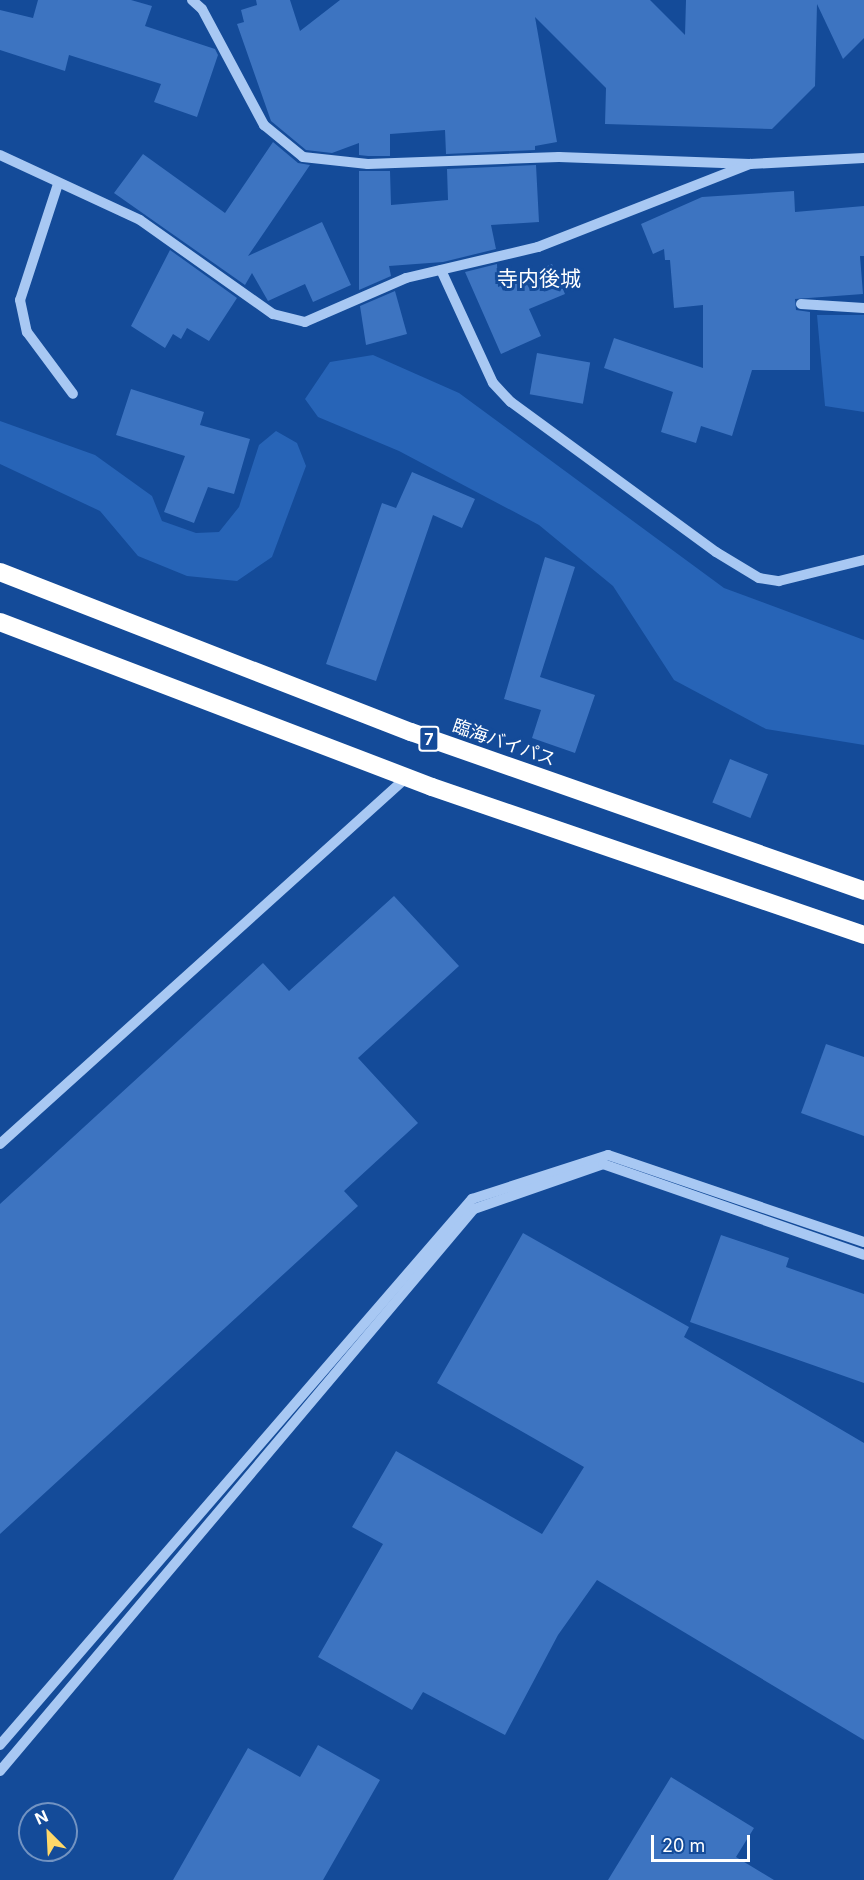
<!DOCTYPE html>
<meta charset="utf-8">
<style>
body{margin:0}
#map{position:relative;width:864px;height:1880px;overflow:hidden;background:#144b99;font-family:Inter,"Noto Sans JP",sans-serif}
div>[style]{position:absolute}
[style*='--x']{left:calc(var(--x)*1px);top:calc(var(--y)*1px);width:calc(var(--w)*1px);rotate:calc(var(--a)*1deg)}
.green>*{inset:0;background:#2764b7}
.building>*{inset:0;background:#3d74c1;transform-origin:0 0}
.minor>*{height:10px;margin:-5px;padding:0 5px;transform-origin:5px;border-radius:5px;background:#a8c8f3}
.highway>*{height:18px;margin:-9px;padding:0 9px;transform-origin:9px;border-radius:9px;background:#fff}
span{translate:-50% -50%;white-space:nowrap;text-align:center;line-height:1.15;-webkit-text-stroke:6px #144b99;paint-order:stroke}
.shield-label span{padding:2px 4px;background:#144b99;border:2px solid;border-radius:4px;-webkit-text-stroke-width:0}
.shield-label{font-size:16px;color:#fff;font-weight:700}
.street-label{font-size:18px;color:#fff}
.quarter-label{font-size:21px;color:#fff}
.north{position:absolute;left:18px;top:1802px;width:60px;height:60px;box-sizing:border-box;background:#144b99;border:2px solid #7293c2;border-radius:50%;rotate:336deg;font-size:16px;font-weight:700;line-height:24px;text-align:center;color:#fff}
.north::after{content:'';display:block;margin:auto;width:21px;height:27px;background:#ffd869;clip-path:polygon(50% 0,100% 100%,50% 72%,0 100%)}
.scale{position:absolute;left:651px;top:1835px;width:99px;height:27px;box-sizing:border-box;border:3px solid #fff;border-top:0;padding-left:8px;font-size:18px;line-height:21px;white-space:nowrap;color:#fff;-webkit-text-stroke:4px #144b99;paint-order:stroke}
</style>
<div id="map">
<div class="green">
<div style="clip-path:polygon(817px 315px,864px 315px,864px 412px,825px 406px)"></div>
<div style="clip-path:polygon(373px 355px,459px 393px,724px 588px,864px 640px,864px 745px,766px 729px,674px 680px,613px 586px,539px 525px,399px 451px,318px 417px,305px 399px,330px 362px)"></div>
<div style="clip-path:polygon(0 421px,95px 455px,152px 496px,162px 521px,196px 533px,219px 532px,239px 507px,259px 445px,276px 431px,297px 443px,306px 466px,272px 557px,237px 581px,187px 576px,138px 556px,100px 511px,0 464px)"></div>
</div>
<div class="building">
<div style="clip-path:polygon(38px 0,131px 0,152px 6px,145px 26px,215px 49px,218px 55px,197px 117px,154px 102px,161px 84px,69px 55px,65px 71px,0 50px,0 10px,33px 18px)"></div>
<div style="clip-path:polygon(256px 0,290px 0,300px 31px,340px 0,650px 0,685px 35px,686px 0,864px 0,864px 38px,843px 59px,817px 4px,815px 86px,772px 129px,605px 124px,606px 88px,535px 17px,557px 142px,535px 146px,535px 150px,446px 154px,445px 130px,390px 134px,390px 156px,368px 156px,359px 155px,359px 143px,332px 153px,306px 150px,271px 121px,237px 24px,244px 22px,241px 10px,257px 5px)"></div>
<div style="clip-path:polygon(273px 142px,298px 163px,310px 165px,248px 256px,322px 222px,351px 285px,313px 302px,305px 284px,268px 301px,252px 273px,245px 285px,114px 193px,143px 154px,225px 213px)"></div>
<div style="clip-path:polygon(536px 165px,539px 222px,491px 225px,496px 249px,443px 262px,389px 266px,391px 276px,359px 290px,359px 171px,390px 171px,391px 205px,448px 200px,447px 169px)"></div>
<div style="clip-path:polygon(794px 191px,795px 212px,864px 206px,864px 256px,860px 256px,863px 294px,795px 299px,796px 310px,810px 312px,810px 370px,752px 370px,732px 436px,701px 426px,696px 443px,661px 432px,673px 392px,604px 368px,614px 338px,703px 368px,703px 305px,674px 308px,670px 260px,665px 260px,664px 249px,653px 254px,641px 224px,702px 197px)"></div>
<div style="clip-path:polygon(170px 250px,237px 298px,209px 341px,187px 328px,181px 339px,173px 334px,165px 348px,131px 326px)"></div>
<div style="clip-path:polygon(497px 264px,498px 287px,552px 264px,565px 294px,529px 309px,541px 336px,501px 354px,465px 272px)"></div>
<div style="clip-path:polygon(395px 291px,407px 334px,366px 345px,360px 306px)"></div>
<div style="left:537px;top:353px;width:54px;height:42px;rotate:10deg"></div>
<div style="clip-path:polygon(131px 389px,204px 412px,200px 425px,250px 439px,234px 494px,208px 487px,194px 523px,164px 512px,185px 456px,116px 435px)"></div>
<div style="clip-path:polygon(412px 472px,475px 499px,462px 528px,433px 515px,376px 681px,326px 664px,382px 503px,396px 508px)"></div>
<div style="clip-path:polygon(545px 557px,575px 567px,540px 677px,595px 695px,575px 753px,532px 738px,541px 710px,504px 699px)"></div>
<div style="left:730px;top:759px;width:41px;height:47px;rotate:22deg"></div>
<div style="clip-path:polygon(394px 896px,459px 966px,358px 1058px,418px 1123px,344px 1191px,358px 1206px,0 1534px,0 1204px,263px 963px,289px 991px)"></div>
<div style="clip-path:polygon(826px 1044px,864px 1057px,864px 1136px,801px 1113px)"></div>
<div style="clip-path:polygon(523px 1233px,689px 1327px,684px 1337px,864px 1443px,864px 1740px,597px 1580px,558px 1635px,505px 1735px,423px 1692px,412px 1710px,318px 1657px,383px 1544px,352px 1527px,396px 1451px,542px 1534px,584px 1467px,437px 1383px)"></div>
<div style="clip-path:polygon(721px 1235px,789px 1258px,786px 1267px,864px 1294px,864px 1383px,690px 1322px)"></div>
<div style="clip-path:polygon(318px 1745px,380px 1780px,323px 1880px,173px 1880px,248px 1748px,300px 1777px)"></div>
<div style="clip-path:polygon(671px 1777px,754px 1828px,736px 1857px,774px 1880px,608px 1880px)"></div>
</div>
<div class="minor">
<div style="--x:192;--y:0;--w:13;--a:42"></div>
<div style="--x:202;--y:9;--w:132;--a:61.9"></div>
<div style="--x:264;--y:125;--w:50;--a:39.4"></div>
<div style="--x:303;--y:157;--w:65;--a:6.1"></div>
<div style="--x:368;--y:164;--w:191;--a:-2.1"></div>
<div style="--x:559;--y:157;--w:191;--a:2.1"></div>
<div style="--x:750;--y:164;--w:114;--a:-3"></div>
<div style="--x:0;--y:155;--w:154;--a:24.9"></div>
<div style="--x:140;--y:220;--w:163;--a:35.3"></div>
<div style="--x:273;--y:314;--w:33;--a:14"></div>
<div style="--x:305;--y:322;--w:110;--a:-23.5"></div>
<div style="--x:406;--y:278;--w:136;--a:-13.2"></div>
<div style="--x:538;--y:247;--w:228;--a:-21.4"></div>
<div style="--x:58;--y:184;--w:122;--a:108.1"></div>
<div style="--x:20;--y:300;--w:33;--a:78"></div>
<div style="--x:27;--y:332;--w:77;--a:53.4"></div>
<div style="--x:441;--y:270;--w:124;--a:65.3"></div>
<div style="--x:493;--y:383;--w:26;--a:47"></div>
<div style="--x:511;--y:402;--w:254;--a:36.2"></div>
<div style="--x:716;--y:552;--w:50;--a:31.2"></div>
<div style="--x:759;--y:578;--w:20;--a:9"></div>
<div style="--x:779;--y:581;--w:88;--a:-13.9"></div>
<div style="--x:801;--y:304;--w:63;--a:3.6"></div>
<div style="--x:0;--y:1144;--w:548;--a:-42.04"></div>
<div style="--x:0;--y:1745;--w:722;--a:-49.16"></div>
<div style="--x:472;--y:1199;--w:143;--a:-17.9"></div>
<div style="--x:608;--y:1155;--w:270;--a:18.8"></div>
<div style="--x:0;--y:1771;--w:735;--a:-49.86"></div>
<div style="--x:474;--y:1209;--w:137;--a:-19.2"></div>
<div style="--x:603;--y:1164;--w:276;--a:19.2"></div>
</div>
<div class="highway">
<div style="--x:0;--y:572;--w:441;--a:21.3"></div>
<div style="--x:411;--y:732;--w:480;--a:19.3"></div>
<div style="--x:0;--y:622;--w:462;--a:20.9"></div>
<div style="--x:432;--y:787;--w:457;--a:18.9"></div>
</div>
<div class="shield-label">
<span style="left:429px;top:739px">7</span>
</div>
<div class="street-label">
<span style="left:504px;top:743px;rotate:19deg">臨海バイパス</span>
</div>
<div class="quarter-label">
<span style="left:539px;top:279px">寺内後城</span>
</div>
<div class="north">N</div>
<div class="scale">20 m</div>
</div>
